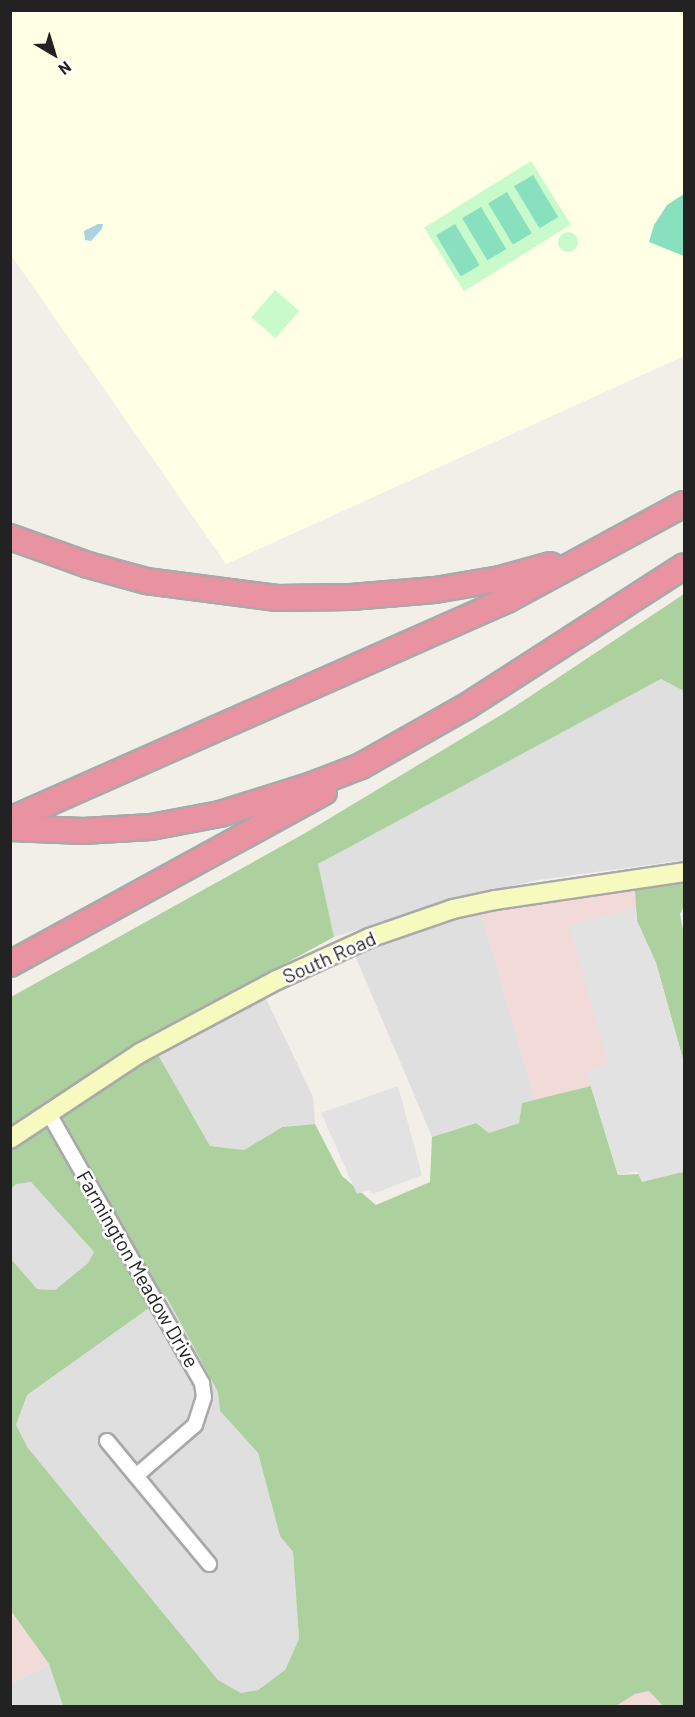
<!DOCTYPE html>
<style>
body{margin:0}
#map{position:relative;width:695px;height:1717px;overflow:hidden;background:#f2efe9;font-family:Barlow,sans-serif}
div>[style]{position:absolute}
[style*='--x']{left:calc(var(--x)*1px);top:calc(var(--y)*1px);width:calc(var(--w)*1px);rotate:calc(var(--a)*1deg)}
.residential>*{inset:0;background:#e0dfdf}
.commercial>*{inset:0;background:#f2dad9}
.education>*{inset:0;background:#ffffe5}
.forest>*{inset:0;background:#add19e}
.park>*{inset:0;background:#c8facc;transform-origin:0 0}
.round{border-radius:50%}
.pitch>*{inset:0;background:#88e0be;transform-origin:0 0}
.parking>*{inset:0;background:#e2e2e2}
.water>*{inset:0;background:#aad3df}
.roads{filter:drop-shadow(2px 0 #a9a9a9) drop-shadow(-2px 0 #a9a9a9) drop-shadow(0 2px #a9a9a9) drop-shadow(0 -2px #a9a9a9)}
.minor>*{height:14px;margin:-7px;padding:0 7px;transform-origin:7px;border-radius:7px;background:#fff}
.secondary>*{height:18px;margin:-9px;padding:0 9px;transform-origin:9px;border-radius:9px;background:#f7fabf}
.motorway>*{height:24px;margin:-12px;padding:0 12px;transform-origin:12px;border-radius:12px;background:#e892a2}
span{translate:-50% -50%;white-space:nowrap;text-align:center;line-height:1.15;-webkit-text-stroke:5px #fff;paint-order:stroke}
.street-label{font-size:20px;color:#222}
.frame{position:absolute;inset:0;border:12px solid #222;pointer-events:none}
.north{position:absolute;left:24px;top:24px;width:60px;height:60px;-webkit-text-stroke:4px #fff;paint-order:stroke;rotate:142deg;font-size:16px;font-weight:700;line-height:24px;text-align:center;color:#222}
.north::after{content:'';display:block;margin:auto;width:21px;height:27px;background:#222;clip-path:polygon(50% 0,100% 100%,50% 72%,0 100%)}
</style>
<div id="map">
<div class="residential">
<div style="clip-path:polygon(661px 679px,684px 691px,684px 860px,538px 880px,448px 902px,334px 937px,317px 864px)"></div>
<div style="clip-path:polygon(479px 904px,535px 1100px,522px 1103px,519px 1123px,489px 1133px,475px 1123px,432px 1137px,351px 946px)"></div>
<div style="clip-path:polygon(261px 988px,313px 1097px,315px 1124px,281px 1127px,244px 1150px,210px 1146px,153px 1046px)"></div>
<div style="clip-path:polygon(31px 1182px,94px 1252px,88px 1263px,55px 1290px,37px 1289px,11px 1259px,11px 1189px,16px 1184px)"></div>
<div style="clip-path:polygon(166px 1296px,218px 1392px,220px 1411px,258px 1453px,280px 1536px,293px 1552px,299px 1639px,285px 1670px,258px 1690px,241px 1693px,218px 1680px,28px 1448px,16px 1425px,27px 1395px)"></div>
<div style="clip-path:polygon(49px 1664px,63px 1706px,11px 1706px,11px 1683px)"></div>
</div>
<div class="commercial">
<div style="clip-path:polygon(634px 879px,637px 921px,684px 1063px,684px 1155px,591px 1086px,535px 1100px,479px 904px)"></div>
<div style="clip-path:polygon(10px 1611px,49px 1664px,11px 1683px,10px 1683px)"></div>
<div style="clip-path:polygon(649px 1691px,663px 1706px,616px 1706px,635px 1694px)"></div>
</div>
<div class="education">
<div style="clip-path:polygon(74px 10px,684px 11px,684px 356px,226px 564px,11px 255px,10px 11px)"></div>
</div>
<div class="forest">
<div style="clip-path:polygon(684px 594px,684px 691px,661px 679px,318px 864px,334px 937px,158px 1032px,11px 1126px,11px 997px,307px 832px,514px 707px)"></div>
<div style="clip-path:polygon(684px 872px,684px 906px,680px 914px,684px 935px,684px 1063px,656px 963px,637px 921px,634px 879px)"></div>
<div style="clip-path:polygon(evenodd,153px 1046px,210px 1146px,244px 1150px,282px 1127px,315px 1124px,342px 1176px,376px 1205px,430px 1182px,432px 1137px,476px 1123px,489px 1133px,519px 1123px,522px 1103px,591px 1086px,618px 1175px,683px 1172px,681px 1156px,684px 1155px,684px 1706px,663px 1706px,649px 1691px,635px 1694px,616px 1706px,63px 1706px,49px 1664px,11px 1611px,11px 1259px,37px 1289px,55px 1290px,88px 1263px,94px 1252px,31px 1182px,16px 1184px,11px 1189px,11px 1139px,153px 1046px,166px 1296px,218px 1392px,220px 1411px,258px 1453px,280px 1536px,293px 1552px,299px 1639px,285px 1670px,258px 1690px,241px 1693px,218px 1680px,28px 1448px,16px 1425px,27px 1395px,166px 1296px)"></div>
</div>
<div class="park">
<div style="left:531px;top:161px;width:75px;height:126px;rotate:58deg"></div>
<div class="round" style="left:558px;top:232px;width:20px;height:20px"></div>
<div style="left:275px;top:290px;width:32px;height:36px;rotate:41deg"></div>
</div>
<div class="pitch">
<div style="left:533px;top:175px;width:49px;height:22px;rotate:59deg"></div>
<div style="left:507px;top:192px;width:48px;height:22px;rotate:59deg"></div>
<div style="clip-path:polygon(684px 194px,684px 256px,649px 242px,654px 225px,667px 205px)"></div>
<div style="left:481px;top:207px;width:49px;height:22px;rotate:59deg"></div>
<div style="left:455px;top:224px;width:48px;height:22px;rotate:59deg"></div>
</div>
<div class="parking">
<div style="clip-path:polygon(636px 908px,637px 921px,656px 963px,684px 1063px,683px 1172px,642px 1182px,637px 1171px,618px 1175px,586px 1071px,608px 1064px,569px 925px)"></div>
<div style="clip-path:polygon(398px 1086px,422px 1175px,373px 1194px,370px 1190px,357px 1194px,321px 1113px)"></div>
</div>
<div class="water">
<div style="clip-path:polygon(98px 224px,103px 224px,102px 229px,91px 241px,85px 240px,84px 231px)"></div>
</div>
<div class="roads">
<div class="minor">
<div style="--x:48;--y:1112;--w:312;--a:60.4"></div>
<div style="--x:202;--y:1383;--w:14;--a:82"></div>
<div style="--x:204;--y:1397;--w:29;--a:108"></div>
<div style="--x:195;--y:1425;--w:78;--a:139.2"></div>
<div style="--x:107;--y:1441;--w:160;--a:50.3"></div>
</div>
<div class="secondary">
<div style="--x:10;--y:1139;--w:156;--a:-33.5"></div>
<div style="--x:140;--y:1053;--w:155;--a:-28.1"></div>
<div style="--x:277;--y:980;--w:101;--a:-24.5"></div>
<div style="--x:369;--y:938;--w:89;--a:-19"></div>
<div style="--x:453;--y:909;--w:43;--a:-12.1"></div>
<div style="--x:495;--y:900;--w:191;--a:-8.4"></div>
</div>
<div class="motorway">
<div style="--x:10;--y:537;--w:83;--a:19.7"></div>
<div style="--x:88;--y:565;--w:60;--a:15.4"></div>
<div style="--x:146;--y:581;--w:132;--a:7.4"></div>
<div style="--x:277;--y:598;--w:74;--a:-0.8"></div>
<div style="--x:351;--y:597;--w:84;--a:-4.8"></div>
<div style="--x:435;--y:590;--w:66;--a:-9.6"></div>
<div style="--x:500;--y:579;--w:52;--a:-15.6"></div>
<div style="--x:10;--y:820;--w:544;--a:-23.88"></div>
<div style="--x:507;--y:600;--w:201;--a:-28.5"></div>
<div style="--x:10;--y:828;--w:73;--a:2.4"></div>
<div style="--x:83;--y:831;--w:68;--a:-3.4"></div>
<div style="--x:151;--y:827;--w:70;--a:-10.7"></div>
<div style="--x:220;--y:814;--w:96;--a:-17.5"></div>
<div style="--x:312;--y:785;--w:53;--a:-21.2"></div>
<div style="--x:361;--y:766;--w:122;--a:-29.5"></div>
<div style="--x:467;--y:706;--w:258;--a:-32.8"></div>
<div style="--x:10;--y:964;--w:358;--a:-28.7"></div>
</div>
</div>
<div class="street-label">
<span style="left:329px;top:957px;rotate:-24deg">South Road</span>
<span style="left:138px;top:1269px;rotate:60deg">Farmington Meadow Drive</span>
</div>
<div class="frame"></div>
<div class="north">N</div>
</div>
